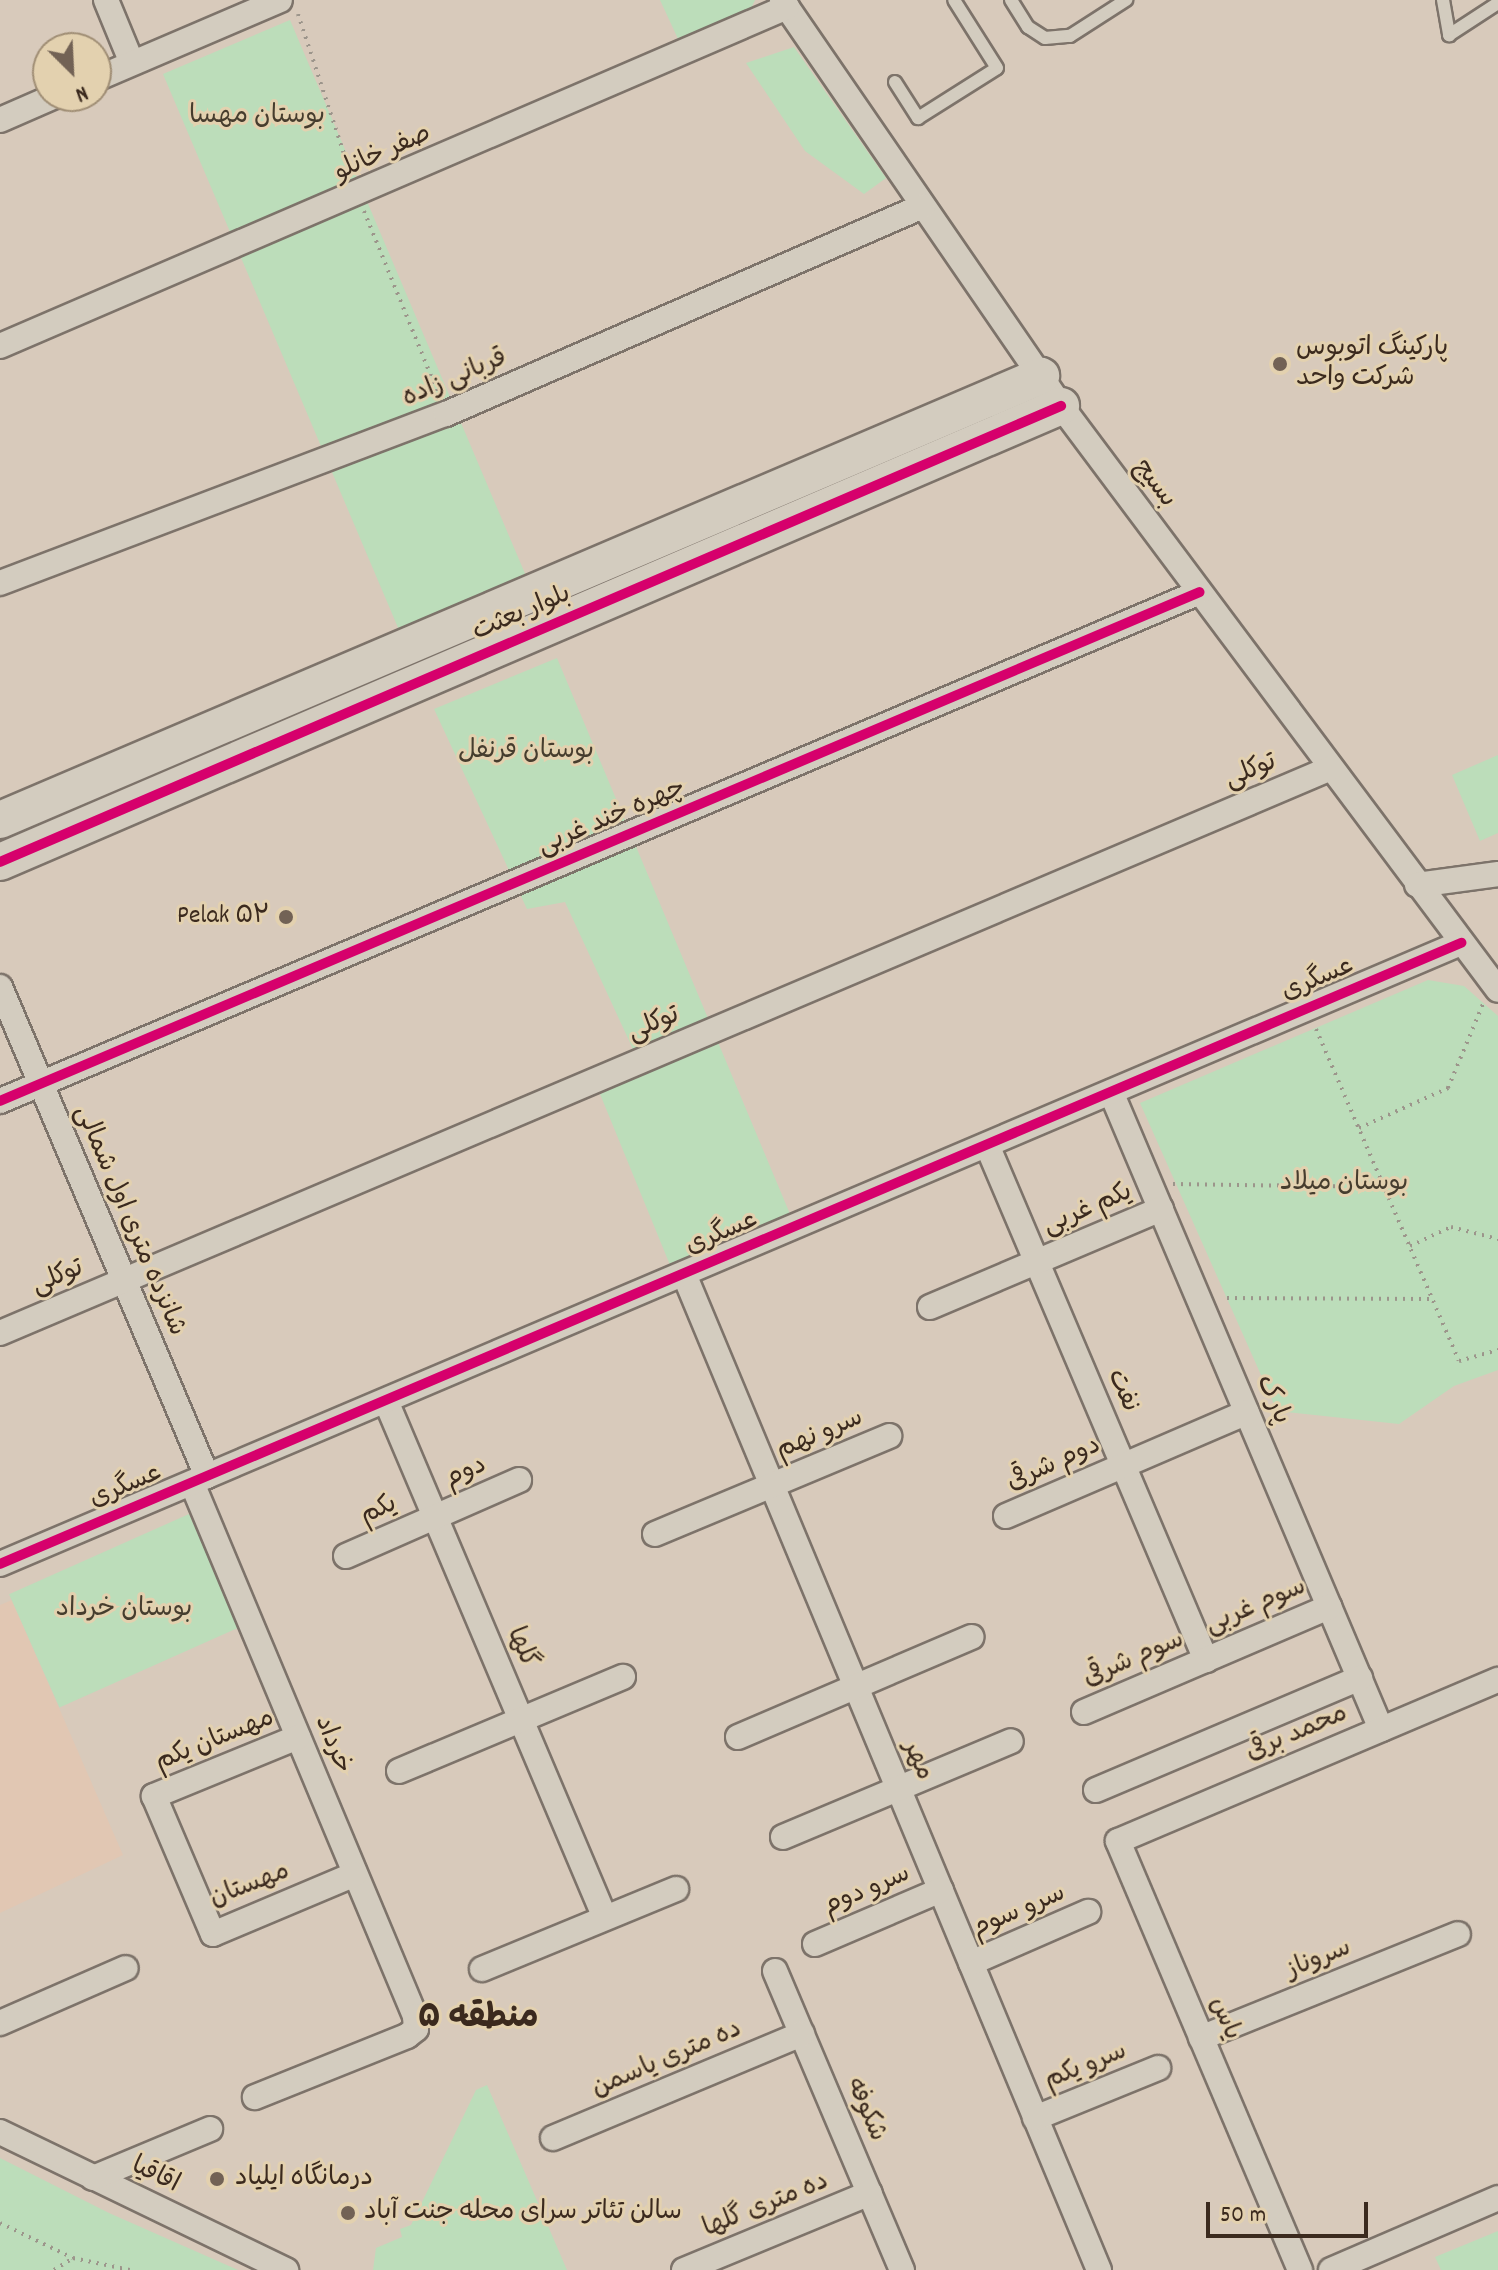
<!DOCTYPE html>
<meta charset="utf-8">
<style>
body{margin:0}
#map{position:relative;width:1498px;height:2270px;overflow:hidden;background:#d8cabb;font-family:Dekko,"Playpen Sans Arabic",sans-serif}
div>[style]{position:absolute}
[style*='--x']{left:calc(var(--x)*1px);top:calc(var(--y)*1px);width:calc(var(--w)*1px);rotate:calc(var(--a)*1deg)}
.built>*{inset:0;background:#e1c7b3}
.green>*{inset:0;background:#bcddba;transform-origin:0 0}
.path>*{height:4px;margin-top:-2px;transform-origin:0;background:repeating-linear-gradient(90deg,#9c958b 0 2px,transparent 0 8px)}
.roads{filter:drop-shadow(2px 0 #7d736a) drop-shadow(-2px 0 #7d736a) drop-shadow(0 2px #7d736a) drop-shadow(0 -2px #7d736a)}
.lane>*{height:12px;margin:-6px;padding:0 6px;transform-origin:6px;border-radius:6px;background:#d3ccbf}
.street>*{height:24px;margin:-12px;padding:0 12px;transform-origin:12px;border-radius:12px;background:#d3ccbf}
.secondary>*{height:36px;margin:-18px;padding:0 18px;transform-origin:18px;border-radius:18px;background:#d3ccbf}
.cycleway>*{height:10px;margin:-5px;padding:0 5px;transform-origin:5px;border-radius:5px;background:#d6006c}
.dots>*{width:22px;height:22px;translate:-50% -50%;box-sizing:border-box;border:4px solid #e3d1af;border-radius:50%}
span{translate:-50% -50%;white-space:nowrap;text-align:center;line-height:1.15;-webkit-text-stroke:6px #e3d1af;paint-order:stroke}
.park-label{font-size:26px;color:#463d2e}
.street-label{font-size:26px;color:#3b2a1e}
.poi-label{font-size:26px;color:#3b2a1e}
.left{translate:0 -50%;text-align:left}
.right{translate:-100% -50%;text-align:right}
.district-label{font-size:34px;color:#3b2a1e;font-weight:700}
.north{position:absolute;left:32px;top:32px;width:80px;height:80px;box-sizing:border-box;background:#e3d1af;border:2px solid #a08e75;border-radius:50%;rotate:156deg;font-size:22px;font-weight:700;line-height:32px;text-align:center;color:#3b2a1e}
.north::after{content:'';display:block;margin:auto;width:28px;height:36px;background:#726255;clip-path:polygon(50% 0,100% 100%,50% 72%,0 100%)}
.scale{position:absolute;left:1206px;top:2202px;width:162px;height:36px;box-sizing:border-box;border:4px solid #3b2a1e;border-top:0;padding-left:10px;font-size:24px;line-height:28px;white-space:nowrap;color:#3b2a1e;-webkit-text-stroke:6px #e3d1af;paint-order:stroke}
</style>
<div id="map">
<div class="built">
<div style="clip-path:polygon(12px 1600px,123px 1855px,0 1913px,0 1605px)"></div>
</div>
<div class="green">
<div style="clip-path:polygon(660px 0,755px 0,748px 15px,679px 41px)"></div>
<div style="left:290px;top:20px;width:606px;height:138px;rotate:67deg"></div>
<div style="clip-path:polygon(794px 47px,886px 178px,864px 194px,805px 151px,746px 63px)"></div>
<div style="clip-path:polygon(557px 658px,790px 1214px,670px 1265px,600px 1094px,644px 1073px,565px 902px,527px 909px,434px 709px)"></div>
<div style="clip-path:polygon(1498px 755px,1498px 833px,1480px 841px,1452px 775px)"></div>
<div style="clip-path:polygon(1428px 980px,1464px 986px,1498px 1016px,1498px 1370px,1454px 1386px,1399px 1424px,1277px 1411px,1140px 1103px)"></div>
<div style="left:189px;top:1514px;width:124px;height:197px;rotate:66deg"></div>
<div style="clip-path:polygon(487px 2085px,567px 2270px,373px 2270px,376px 2248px,402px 2237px,400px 2229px,411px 2225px,476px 2090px)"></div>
<div style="clip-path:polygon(0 2158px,109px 2213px,238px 2270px,0 2270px)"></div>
<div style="clip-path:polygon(1498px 2231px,1498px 2270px,1441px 2270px,1435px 2257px)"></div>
</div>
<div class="path">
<div style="--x:298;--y:14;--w:166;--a:71.8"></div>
<div style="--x:364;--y:211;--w:200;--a:67.9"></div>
<div style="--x:1316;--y:1029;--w:361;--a:66.7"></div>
<div style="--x:1459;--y:1361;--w:41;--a:-15.8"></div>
<div style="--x:1359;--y:1128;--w:98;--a:-24.2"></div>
<div style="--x:1448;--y:1088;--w:91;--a:-67.4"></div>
<div style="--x:1173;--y:1184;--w:211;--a:0.8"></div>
<div style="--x:1410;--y:1246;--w:45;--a:-24.9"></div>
<div style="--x:1451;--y:1227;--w:49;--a:14.3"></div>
<div style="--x:1227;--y:1298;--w:205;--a:0.3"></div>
<div style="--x:0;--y:2223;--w:81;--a:25.6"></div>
<div style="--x:54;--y:2270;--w:22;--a:-32"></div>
<div style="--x:73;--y:2258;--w:58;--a:11.9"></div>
</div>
<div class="roads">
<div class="lane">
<div style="--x:1011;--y:0;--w:32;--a:58"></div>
<div style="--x:1028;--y:27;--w:20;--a:33"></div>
<div style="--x:1045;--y:38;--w:25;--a:-5"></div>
<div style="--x:1070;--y:36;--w:67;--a:-32.7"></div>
<div style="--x:1443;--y:0;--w:36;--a:80"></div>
<div style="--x:1449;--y:35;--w:59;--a:-33.1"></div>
<div style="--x:895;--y:82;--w:43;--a:57.4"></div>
<div style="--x:918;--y:118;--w:93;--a:-32.3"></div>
<div style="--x:997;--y:68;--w:80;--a:-122.3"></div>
</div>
<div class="street">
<div style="--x:106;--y:0;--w:68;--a:67.6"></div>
<div style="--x:782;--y:0;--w:493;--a:55.5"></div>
<div style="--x:1061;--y:406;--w:729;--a:53.19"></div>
<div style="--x:96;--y:79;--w:200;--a:-23.2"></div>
<div style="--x:0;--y:120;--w:60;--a:-23.6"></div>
<div style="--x:0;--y:346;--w:857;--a:-23.3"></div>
<div style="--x:0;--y:583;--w:477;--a:-20.8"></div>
<div style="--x:446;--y:414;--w:520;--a:-23.56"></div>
<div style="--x:1417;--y:885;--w:82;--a:-7.7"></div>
<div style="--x:0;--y:987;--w:531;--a:67.06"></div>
<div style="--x:1111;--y:1092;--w:692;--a:67.03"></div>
<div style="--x:0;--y:1101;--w:1303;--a:-22.99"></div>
<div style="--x:987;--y:1145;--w:560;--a:66.96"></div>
<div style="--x:684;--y:1274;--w:1079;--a:67.38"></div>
<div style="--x:930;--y:1307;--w:251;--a:-23"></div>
<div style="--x:0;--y:1333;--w:1446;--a:-23"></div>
<div style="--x:386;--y:1401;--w:561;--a:67.04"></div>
<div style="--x:192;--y:1483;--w:578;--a:67.3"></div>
<div style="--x:415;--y:2016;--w:13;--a:86"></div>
<div style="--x:416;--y:2029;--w:11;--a:142"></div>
<div style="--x:407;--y:2036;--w:164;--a:158.1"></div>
<div style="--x:1006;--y:1516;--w:262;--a:-23.3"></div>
<div style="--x:655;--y:1534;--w:254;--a:-22.7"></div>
<div style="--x:346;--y:1556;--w:189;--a:-23.7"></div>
<div style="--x:0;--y:1564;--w:1588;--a:-23.03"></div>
<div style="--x:1084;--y:1712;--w:267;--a:-23.2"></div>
<div style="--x:298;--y:1737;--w:156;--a:157.7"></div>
<div style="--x:154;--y:1796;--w:150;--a:66.9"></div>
<div style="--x:213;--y:1934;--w:154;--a:-22.9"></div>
<div style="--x:738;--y:1737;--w:254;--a:-23.2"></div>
<div style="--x:399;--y:1771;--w:243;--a:-22.8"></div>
<div style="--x:1096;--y:1790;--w:287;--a:-23"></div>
<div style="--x:783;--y:1837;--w:247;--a:-22.8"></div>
<div style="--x:815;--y:1944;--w:137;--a:-23.2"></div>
<div style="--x:971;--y:1963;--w:128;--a:-23.6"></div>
<div style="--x:482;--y:1969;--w:210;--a:-22.4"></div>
<div style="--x:775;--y:1971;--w:325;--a:67"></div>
<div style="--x:0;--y:2023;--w:137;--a:-23.6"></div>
<div style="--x:1201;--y:2038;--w:277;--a:-22"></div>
<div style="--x:1035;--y:2118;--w:133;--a:-22.1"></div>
<div style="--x:0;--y:2132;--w:318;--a:25.8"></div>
<div style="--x:553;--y:2138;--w:270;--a:-22.7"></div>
<div style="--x:93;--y:2178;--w:127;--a:-22.7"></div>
<div style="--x:684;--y:2270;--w:201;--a:-22.5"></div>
<div style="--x:1300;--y:2270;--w:466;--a:-113"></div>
<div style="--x:1118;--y:1841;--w:413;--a:-23"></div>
<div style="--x:1331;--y:2270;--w:182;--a:-23.3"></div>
</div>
<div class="secondary">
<div style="--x:0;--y:820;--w:1132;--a:-23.1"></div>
<div style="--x:0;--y:862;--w:1155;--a:-23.26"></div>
</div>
</div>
<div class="cycleway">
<div style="--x:0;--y:862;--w:1155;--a:-23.26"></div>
<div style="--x:0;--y:1101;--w:1303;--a:-22.99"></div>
<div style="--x:0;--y:1564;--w:1588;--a:-23.03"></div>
</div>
<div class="dots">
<div style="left:1280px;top:364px;background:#726255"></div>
<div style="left:286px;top:917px;background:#726255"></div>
<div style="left:217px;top:2179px;background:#726255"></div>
<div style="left:348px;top:2213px;background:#726255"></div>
</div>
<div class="park-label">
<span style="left:257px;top:117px">بوستان مهسا</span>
<span style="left:526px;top:752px">بوستان قرنفل</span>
<span style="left:1344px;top:1184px">بوستان میلاد</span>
<span style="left:124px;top:1610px">بوستان خرداد</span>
</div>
<div class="street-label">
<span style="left:383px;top:154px;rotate:-24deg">صفر خانلو</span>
<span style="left:455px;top:379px;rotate:-23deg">قربانی زاده</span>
<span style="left:1154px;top:484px;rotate:53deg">بسیج</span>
<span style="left:522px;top:614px;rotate:-23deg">بلوار بعثت</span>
<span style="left:1251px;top:772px;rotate:-23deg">توکلی</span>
<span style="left:612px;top:818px;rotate:-23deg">چهره خند غربی</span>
<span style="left:1318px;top:980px;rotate:-23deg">عسگری</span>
<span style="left:654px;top:1025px;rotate:-23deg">توکلی</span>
<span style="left:1088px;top:1210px;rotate:-23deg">یکم غربی</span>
<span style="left:129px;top:1221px;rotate:67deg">شانزده متری اول شمالی</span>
<span style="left:722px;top:1234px;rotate:-23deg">عسگری</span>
<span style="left:58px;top:1278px;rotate:-23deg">توکلی</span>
<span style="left:1122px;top:1391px;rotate:67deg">نفت</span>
<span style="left:1272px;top:1400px;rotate:67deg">پارک</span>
<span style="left:820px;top:1435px;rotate:-23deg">سرو نهم</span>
<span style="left:1054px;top:1465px;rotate:-24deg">دوم شرقی</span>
<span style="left:466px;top:1473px;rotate:-24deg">دوم</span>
<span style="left:126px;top:1487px;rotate:-23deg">عسگری</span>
<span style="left:379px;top:1511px;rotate:-24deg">یکم</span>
<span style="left:1256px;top:1607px;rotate:-23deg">سوم غربی</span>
<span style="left:521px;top:1648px;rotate:67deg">گلها</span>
<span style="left:1134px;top:1660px;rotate:-23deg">سوم شرقی</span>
<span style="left:1297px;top:1734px;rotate:-23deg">محمد برقی</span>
<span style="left:215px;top:1741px;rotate:-22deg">مهستان یکم</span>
<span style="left:332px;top:1745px;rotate:68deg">خرداد</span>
<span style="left:917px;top:1761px;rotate:67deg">مهر</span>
<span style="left:250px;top:1886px;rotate:-21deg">مهستان</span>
<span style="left:867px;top:1891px;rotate:-23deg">سرو دوم</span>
<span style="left:1019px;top:1912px;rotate:-23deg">سرو سوم</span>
<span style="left:1319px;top:1960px;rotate:-22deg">سروناز</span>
<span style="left:1224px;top:2019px;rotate:67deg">یاس</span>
<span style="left:667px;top:2060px;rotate:-23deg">ده متری یاسمن</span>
<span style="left:1086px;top:2067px;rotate:-22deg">سرو یکم</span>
<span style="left:865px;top:2110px;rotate:67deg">شکوفه</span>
<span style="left:155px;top:2176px;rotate:26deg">اقاقیا</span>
<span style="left:766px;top:2206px;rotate:-22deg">ده متری گلها</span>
</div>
<div class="poi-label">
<span class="left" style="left:1296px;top:364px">پارکینگ اتوبوس<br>شرکت واحد</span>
<span class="right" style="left:270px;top:917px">Pelak ۵۲</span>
<span class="left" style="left:235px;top:2179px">درمانگاه ایلیاد</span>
<span class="left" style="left:364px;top:2213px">سالن تئاتر سرای محله جنت آباد</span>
</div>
<div class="district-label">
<span style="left:478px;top:2020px">منطقه ۵</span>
</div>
<div class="north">N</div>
<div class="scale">50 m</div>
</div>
